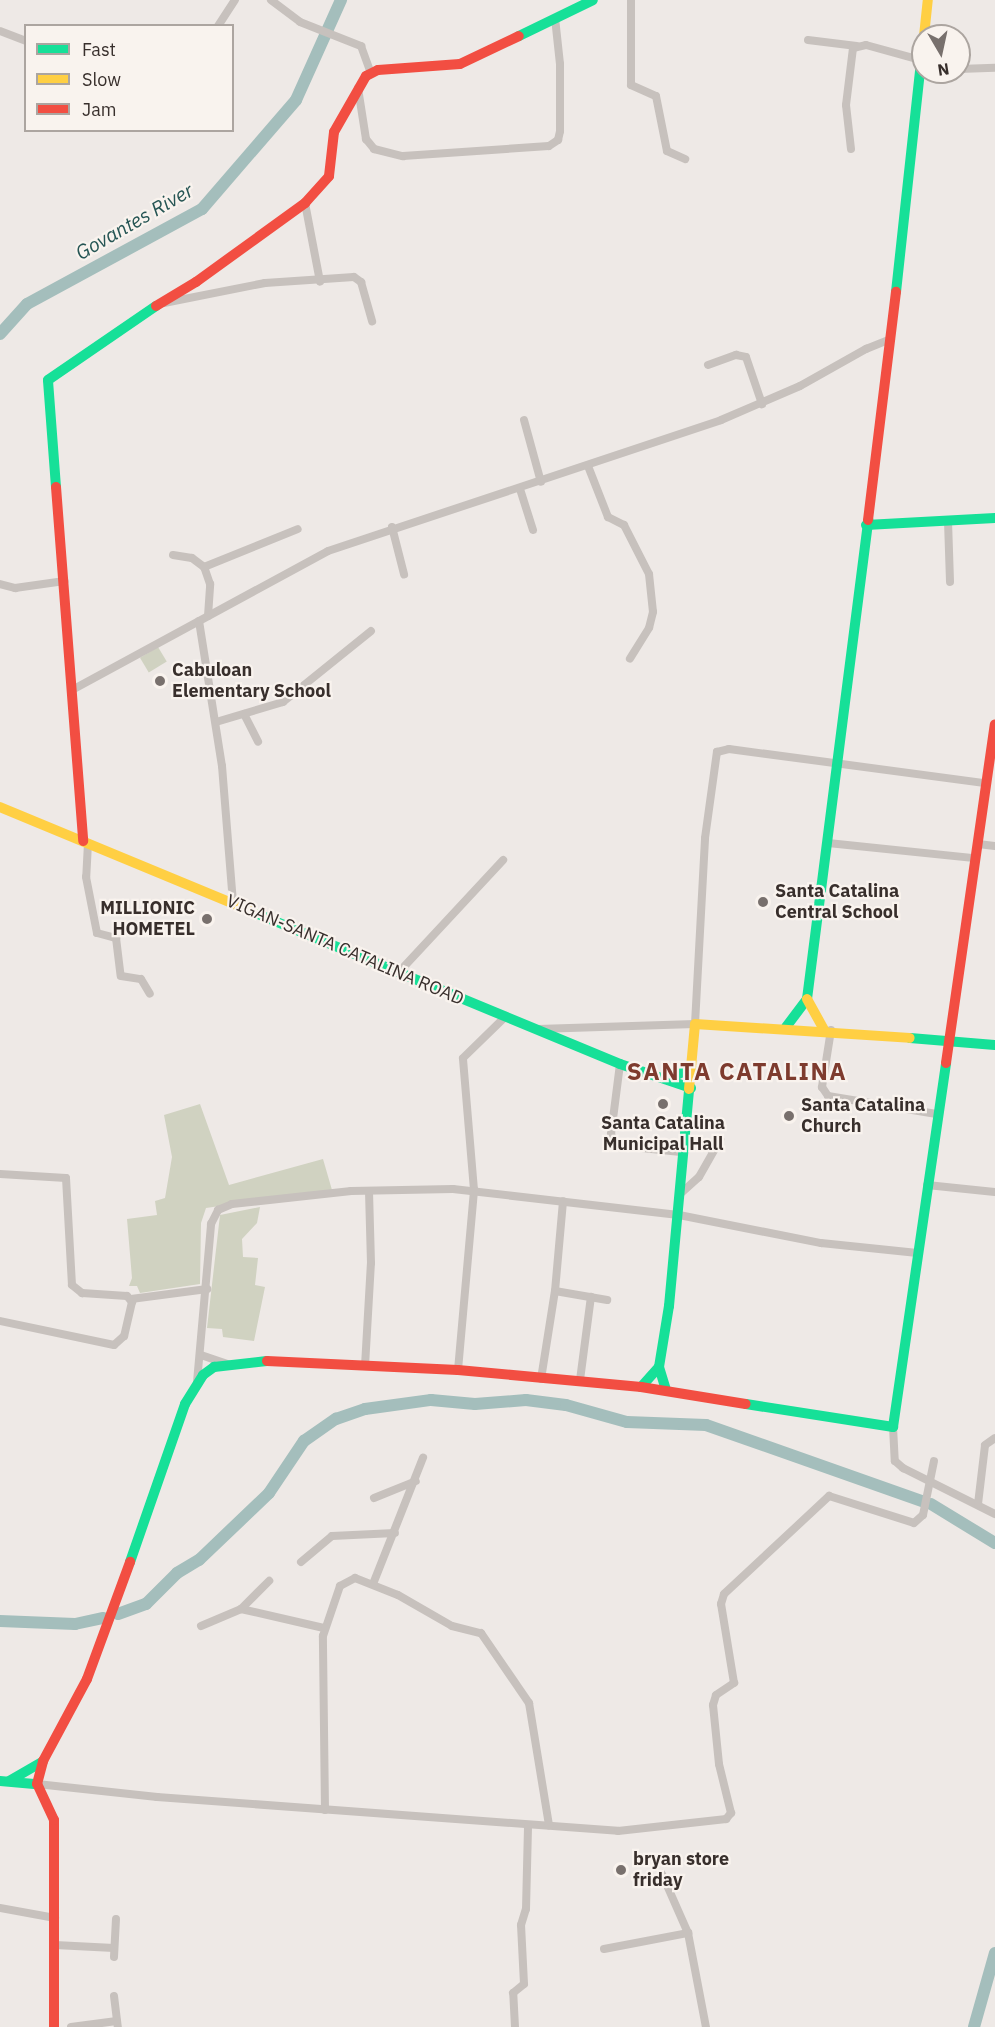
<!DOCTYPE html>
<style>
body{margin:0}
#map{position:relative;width:995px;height:2027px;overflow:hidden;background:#eee9e6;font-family:"IBM Plex Sans",sans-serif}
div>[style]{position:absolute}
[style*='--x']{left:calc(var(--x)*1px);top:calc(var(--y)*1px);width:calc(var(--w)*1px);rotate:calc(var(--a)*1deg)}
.green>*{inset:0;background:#d0d2c1;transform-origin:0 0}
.river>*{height:12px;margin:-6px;padding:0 6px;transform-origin:6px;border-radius:6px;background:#a4bebc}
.street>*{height:8px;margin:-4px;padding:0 4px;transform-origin:4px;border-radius:4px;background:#c7c1bd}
.fast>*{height:10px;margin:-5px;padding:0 5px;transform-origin:5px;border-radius:5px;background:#16e098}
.slow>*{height:10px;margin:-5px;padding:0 5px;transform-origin:5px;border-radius:5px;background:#ffcf43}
.jam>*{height:10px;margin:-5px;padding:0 5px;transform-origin:5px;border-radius:5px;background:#f24e42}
.dots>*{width:16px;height:16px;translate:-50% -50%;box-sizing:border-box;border:3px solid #f9f3ee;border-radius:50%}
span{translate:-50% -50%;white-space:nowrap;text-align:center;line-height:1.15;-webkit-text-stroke:4.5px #f9f3ee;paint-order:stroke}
.poi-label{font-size:18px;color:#382f2c;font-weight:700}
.left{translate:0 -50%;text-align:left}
.right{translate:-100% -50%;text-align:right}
.street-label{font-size:18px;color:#382f2c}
.water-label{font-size:20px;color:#265554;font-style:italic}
.district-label{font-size:24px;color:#7e3b2e;font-weight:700;letter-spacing:1.5px}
.legend{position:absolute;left:24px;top:24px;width:210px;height:108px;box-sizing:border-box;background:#f9f3ee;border:2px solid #aca5a0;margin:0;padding:8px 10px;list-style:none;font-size:18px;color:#382f2c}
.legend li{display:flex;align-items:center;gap:12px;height:30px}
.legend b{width:30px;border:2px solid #aca5a0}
.north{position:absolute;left:911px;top:24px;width:60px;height:60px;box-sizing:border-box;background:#f9f3ee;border:2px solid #aca5a0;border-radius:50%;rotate:171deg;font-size:16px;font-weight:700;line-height:24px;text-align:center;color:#382f2c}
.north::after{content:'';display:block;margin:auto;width:21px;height:27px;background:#78706d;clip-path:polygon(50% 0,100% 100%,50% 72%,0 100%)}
</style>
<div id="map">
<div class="green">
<div style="left:158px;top:647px;width:17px;height:21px;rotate:59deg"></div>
<div style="clip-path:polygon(200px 1104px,229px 1185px,323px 1159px,332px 1190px,206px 1208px,201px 1223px,200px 1284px,140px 1293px,137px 1286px,129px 1286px,132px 1278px,127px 1219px,157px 1215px,155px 1201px,165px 1198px,172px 1157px,164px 1115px)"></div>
<div style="clip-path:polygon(260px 1207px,257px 1223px,242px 1239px,243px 1257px,258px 1258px,255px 1285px,265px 1287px,254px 1341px,223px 1337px,222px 1329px,207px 1328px,220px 1215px)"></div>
</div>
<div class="river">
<div style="--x:0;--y:334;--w:40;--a:-48"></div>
<div style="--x:27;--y:304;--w:199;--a:-28.5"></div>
<div style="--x:202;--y:209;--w:144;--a:-49.2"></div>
<div style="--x:296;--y:100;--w:110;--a:-65.8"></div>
<div style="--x:931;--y:1504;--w:75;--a:31.4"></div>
<div style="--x:118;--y:1614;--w:30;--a:-20"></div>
<div style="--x:146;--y:1604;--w:44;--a:-45"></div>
<div style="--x:177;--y:1573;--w:26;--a:-31"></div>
<div style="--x:199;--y:1560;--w:97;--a:-43.7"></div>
<div style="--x:269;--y:1493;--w:63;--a:-56.1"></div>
<div style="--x:304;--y:1441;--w:39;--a:-35"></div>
<div style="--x:336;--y:1419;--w:31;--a:-19"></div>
<div style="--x:365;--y:1409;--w:67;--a:-7.8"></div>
<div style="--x:431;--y:1400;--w:44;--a:5.2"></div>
<div style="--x:475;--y:1404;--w:51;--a:-4.5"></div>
<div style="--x:526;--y:1400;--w:40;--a:7.1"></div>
<div style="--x:566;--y:1405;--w:63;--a:15.6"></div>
<div style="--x:627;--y:1422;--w:79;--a:2.2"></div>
<div style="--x:706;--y:1425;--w:229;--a:19.4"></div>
<div style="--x:0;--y:1621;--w:75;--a:2.3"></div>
<div style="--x:75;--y:1624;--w:29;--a:-12"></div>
<div style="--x:974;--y:2027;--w:77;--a:-74.2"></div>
</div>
<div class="street">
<div style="--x:271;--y:0;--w:36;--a:37"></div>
<div style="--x:300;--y:22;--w:66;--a:21.5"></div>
<div style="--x:361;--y:46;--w:29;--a:70"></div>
<div style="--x:631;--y:0;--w:85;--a:90"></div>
<div style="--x:631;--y:85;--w:27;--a:24"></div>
<div style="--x:656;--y:96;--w:56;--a:78.7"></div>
<div style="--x:667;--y:151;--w:20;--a:24"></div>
<div style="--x:218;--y:26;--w:31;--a:-57"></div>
<div style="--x:0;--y:31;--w:28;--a:21"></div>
<div style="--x:808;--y:40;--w:49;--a:7"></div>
<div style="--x:959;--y:69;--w:36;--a:-2"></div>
<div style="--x:358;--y:88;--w:52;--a:81.1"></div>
<div style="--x:366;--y:139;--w:13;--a:51"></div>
<div style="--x:374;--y:149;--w:30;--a:14"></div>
<div style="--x:403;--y:156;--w:146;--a:-3.9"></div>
<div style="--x:549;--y:146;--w:11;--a:-34"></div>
<div style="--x:558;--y:140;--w:9;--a:-77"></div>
<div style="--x:560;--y:131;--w:67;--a:-90"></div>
<div style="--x:560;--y:64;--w:46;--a:-96.2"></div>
<div style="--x:851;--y:149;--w:44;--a:-96.5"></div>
<div style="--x:846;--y:105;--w:57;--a:-83"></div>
<div style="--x:853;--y:48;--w:13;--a:-13"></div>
<div style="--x:866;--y:45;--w:57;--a:15.3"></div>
<div style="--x:305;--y:203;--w:80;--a:79.2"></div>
<div style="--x:164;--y:303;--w:103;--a:-11.2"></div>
<div style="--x:265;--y:283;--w:89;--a:-3.9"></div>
<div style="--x:354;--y:277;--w:9;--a:36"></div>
<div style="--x:361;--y:282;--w:41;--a:74.2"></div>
<div style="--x:708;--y:365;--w:30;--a:-20"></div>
<div style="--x:736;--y:355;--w:10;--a:11"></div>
<div style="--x:746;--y:357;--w:50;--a:71.2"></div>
<div style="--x:524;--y:420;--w:64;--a:74.7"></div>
<div style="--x:588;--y:466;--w:55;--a:68.6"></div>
<div style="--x:608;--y:517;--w:18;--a:27"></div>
<div style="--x:624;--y:525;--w:55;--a:63"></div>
<div style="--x:649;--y:574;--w:38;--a:84"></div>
<div style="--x:653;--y:612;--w:16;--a:104"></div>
<div style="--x:649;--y:628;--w:36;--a:122"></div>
<div style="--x:520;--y:489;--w:43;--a:72.4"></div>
<div style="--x:948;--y:521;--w:61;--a:88.1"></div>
<div style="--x:392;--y:527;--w:49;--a:75.7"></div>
<div style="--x:173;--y:555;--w:19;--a:9"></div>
<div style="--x:192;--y:558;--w:15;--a:37"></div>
<div style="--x:0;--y:584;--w:16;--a:15"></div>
<div style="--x:15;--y:588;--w:50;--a:-8"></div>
<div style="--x:208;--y:616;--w:32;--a:-86"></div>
<div style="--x:210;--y:584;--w:18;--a:-109"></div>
<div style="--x:204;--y:567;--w:101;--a:-22"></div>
<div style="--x:199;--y:621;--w:147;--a:81"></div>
<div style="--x:222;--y:766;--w:138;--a:85.4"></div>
<div style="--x:72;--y:690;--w:291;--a:-28.5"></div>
<div style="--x:328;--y:551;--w:414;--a:-18.4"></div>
<div style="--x:721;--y:420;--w:86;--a:-23.3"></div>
<div style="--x:800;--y:386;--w:76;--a:-29.3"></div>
<div style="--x:866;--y:349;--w:27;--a:-22"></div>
<div style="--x:244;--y:714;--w:31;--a:63"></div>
<div style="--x:216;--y:722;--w:70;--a:-16.6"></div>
<div style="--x:283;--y:702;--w:113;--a:-38.9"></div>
<div style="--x:88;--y:843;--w:34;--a:93"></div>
<div style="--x:86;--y:877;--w:57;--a:78.9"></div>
<div style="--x:97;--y:933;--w:20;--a:15"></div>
<div style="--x:116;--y:938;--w:38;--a:83"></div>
<div style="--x:121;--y:976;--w:20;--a:9"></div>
<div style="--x:141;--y:979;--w:17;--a:59"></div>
<div style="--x:828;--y:843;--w:147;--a:5.9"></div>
<div style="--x:978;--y:844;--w:17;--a:7"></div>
<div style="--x:399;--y:972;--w:153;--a:-47.1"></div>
<div style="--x:538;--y:1029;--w:157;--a:-1.8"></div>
<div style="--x:695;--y:1024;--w:186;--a:-86.9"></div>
<div style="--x:705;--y:838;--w:87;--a:-82.1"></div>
<div style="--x:717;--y:752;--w:12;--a:-14"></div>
<div style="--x:729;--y:749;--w:258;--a:7.6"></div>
<div style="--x:831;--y:1030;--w:58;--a:99"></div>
<div style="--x:822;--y:1087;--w:11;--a:56"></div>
<div style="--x:828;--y:1096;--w:110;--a:9.4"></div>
<div style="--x:620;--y:1064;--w:71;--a:97.3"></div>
<div style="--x:611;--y:1134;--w:8;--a:67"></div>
<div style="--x:614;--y:1141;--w:19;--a:18"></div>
<div style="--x:632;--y:1147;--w:49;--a:5.8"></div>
<div style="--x:0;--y:1174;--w:66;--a:3.5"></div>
<div style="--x:66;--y:1178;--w:107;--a:86.8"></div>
<div style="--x:72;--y:1285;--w:13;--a:39"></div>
<div style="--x:82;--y:1293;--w:45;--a:3.8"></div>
<div style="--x:127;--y:1296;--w:8;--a:50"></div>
<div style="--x:132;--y:1302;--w:35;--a:103"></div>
<div style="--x:124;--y:1336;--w:13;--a:138"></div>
<div style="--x:114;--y:1345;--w:116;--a:-168.1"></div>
<div style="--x:927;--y:1185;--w:68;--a:5.9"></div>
<div style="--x:680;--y:1194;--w:25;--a:-42"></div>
<div style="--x:699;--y:1177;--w:43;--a:-60.4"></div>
<div style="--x:555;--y:1291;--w:53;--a:9.8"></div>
<div style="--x:131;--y:1299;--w:77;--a:-7.5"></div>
<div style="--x:201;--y:1355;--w:28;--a:19"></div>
<div style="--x:365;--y:1366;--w:103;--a:-86.7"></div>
<div style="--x:371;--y:1263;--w:72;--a:-91.6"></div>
<div style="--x:458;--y:1370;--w:181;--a:-84.9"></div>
<div style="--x:474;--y:1190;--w:132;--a:-94.8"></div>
<div style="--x:463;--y:1058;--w:60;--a:-44.3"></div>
<div style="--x:541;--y:1379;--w:89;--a:-81"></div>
<div style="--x:555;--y:1291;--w:90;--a:-84.9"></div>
<div style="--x:580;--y:1380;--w:84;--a:-82.5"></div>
<div style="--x:197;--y:1382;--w:159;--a:-84.9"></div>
<div style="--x:211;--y:1224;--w:16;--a:-63"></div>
<div style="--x:218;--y:1210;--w:15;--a:-23"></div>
<div style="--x:232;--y:1204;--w:120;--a:-6.2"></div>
<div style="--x:351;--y:1191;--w:102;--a:-1.1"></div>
<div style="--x:453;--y:1189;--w:227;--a:6.6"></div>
<div style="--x:679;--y:1215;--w:145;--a:11.2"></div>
<div style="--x:821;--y:1243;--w:97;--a:5.9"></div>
<div style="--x:893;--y:1427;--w:34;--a:87"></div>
<div style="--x:895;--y:1461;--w:11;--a:41"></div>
<div style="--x:903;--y:1468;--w:103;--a:26.6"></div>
<div style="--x:374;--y:1498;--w:45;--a:-22"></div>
<div style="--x:978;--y:1504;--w:59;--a:-83.2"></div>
<div style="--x:985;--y:1445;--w:12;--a:-35"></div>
<div style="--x:301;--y:1562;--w:40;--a:-40"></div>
<div style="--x:332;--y:1536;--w:63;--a:-2.7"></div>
<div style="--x:373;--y:1584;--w:136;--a:-68.4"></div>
<div style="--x:241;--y:1609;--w:85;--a:12.9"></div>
<div style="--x:201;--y:1626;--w:43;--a:-23"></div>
<div style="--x:241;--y:1609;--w:40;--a:-45"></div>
<div style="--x:37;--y:1784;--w:121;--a:6.2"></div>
<div style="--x:157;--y:1797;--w:462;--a:4.2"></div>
<div style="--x:618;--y:1831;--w:109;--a:-6.3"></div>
<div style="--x:726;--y:1819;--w:8;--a:-50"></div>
<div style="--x:731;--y:1813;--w:50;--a:-103.8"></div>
<div style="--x:719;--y:1764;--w:59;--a:-95.8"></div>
<div style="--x:713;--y:1705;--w:10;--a:-73"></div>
<div style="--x:716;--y:1695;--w:22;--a:-34"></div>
<div style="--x:734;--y:1683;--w:80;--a:-99.3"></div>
<div style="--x:721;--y:1604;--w:10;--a:-73"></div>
<div style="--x:724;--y:1594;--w:144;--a:-43"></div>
<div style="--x:829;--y:1496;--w:89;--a:17.6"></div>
<div style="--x:914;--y:1523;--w:12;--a:-42"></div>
<div style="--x:923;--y:1515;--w:55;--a:-78.5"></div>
<div style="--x:325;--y:1810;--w:174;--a:-90.7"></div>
<div style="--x:323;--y:1636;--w:53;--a:-71.2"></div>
<div style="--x:340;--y:1586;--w:17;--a:-28"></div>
<div style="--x:355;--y:1578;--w:46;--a:21.6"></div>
<div style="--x:398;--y:1595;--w:62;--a:29.9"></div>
<div style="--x:452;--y:1626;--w:30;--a:14"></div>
<div style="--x:481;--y:1633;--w:85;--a:55.6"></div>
<div style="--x:529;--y:1703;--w:124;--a:80.7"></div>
<div style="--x:662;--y:1874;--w:64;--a:66.2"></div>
<div style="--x:688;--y:1933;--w:96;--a:79.2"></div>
<div style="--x:0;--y:1908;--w:56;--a:10.3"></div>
<div style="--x:55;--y:1945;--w:59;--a:2.9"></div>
<div style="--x:604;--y:1949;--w:86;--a:-10.8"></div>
<div style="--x:114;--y:1957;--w:38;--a:-87"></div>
<div style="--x:114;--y:1996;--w:31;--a:83"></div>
<div style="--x:71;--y:2027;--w:46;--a:-7.4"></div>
<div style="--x:515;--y:2027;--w:34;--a:-93"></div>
<div style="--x:513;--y:1993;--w:14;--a:-39"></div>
<div style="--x:524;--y:1984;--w:59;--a:-92.9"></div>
<div style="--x:521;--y:1925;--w:17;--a:-73"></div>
<div style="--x:526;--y:1909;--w:83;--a:-88.6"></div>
</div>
<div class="fast">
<div style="--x:519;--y:36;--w:82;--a:-25.9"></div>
<div style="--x:896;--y:292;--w:248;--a:-83.8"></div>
<div style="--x:56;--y:487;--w:107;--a:-94.3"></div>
<div style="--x:48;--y:380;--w:131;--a:-34.4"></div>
<div style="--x:866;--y:525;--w:129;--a:-3.1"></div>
<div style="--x:253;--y:912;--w:397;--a:22.5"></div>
<div style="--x:620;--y:1064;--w:75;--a:18.7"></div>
<div style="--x:786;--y:1027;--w:35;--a:-53"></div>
<div style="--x:807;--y:999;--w:483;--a:-82.7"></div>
<div style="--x:910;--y:1038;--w:85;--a:4.7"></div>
<div style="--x:668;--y:1079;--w:26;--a:-25"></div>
<div style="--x:641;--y:1387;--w:27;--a:-48"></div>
<div style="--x:666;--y:1390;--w:24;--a:-107"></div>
<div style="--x:659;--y:1367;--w:62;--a:-80.7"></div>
<div style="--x:669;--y:1306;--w:218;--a:-84.7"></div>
<div style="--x:746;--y:1404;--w:149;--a:8.9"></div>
<div style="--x:893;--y:1427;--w:368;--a:-81.7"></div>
<div style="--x:130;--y:1562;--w:167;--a:-70.8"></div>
<div style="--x:185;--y:1404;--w:34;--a:-58"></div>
<div style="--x:203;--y:1375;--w:14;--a:-36"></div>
<div style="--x:214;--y:1367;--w:53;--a:-6.5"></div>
<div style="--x:0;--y:1781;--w:37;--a:5"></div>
<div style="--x:9;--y:1781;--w:39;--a:-30"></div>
</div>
<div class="slow">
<div style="--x:924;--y:36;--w:36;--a:-84"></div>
<div style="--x:0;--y:807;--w:274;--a:22.5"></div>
<div style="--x:807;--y:999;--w:35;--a:61"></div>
<div style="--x:689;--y:1089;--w:65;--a:-84.7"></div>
<div style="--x:695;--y:1024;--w:215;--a:3.7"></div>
</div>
<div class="jam">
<div style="--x:156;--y:306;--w:47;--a:-31"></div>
<div style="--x:196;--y:282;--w:135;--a:-35.9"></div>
<div style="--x:305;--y:203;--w:36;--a:-48"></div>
<div style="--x:329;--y:176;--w:44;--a:-83.5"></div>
<div style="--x:334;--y:132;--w:64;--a:-60.3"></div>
<div style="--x:366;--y:76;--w:13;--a:-27"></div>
<div style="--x:378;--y:70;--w:82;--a:-4.2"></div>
<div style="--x:460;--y:64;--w:65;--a:-25.4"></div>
<div style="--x:56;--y:487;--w:355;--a:85.6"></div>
<div style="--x:868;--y:520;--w:230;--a:-83"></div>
<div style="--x:946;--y:1063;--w:342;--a:-81.8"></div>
<div style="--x:267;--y:1361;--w:191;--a:2.7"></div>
<div style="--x:458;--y:1370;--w:184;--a:5.3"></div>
<div style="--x:641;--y:1387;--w:106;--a:9.2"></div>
<div style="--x:54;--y:2027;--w:207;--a:-90"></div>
<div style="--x:54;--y:1820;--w:40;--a:-115"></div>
<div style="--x:37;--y:1784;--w:24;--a:-75"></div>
<div style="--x:43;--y:1761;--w:93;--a:-61.8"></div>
<div style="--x:87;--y:1679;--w:125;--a:-69.8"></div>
</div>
<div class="dots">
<div style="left:160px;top:681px;background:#78706d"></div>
<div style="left:763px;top:902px;background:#78706d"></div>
<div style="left:207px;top:919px;background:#78706d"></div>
<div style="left:663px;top:1104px;background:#78706d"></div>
<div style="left:789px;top:1116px;background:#78706d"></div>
<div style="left:621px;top:1870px;background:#78706d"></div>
</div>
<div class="poi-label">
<span class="left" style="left:172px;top:681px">Cabuloan<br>Elementary School</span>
<span class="left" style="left:775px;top:902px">Santa Catalina<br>Central School</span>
<span class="right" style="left:195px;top:919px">MILLIONIC<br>HOMETEL</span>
<span class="left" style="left:801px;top:1116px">Santa Catalina<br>Church</span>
<span style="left:663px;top:1134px">Santa Catalina<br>Municipal Hall</span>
<span class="left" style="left:633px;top:1870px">bryan store<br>friday</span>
</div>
<div class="street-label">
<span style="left:345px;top:950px;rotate:23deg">VIGAN-SANTA CATALINA ROAD</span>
</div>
<div class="water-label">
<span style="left:134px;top:221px;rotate:-30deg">Govantes River</span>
</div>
<div class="district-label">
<span style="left:737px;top:1072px">SANTA CATALINA</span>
</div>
<ul class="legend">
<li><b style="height:8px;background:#16e098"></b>Fast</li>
<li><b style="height:8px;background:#ffcf43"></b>Slow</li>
<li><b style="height:8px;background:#f24e42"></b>Jam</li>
</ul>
<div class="north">N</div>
</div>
